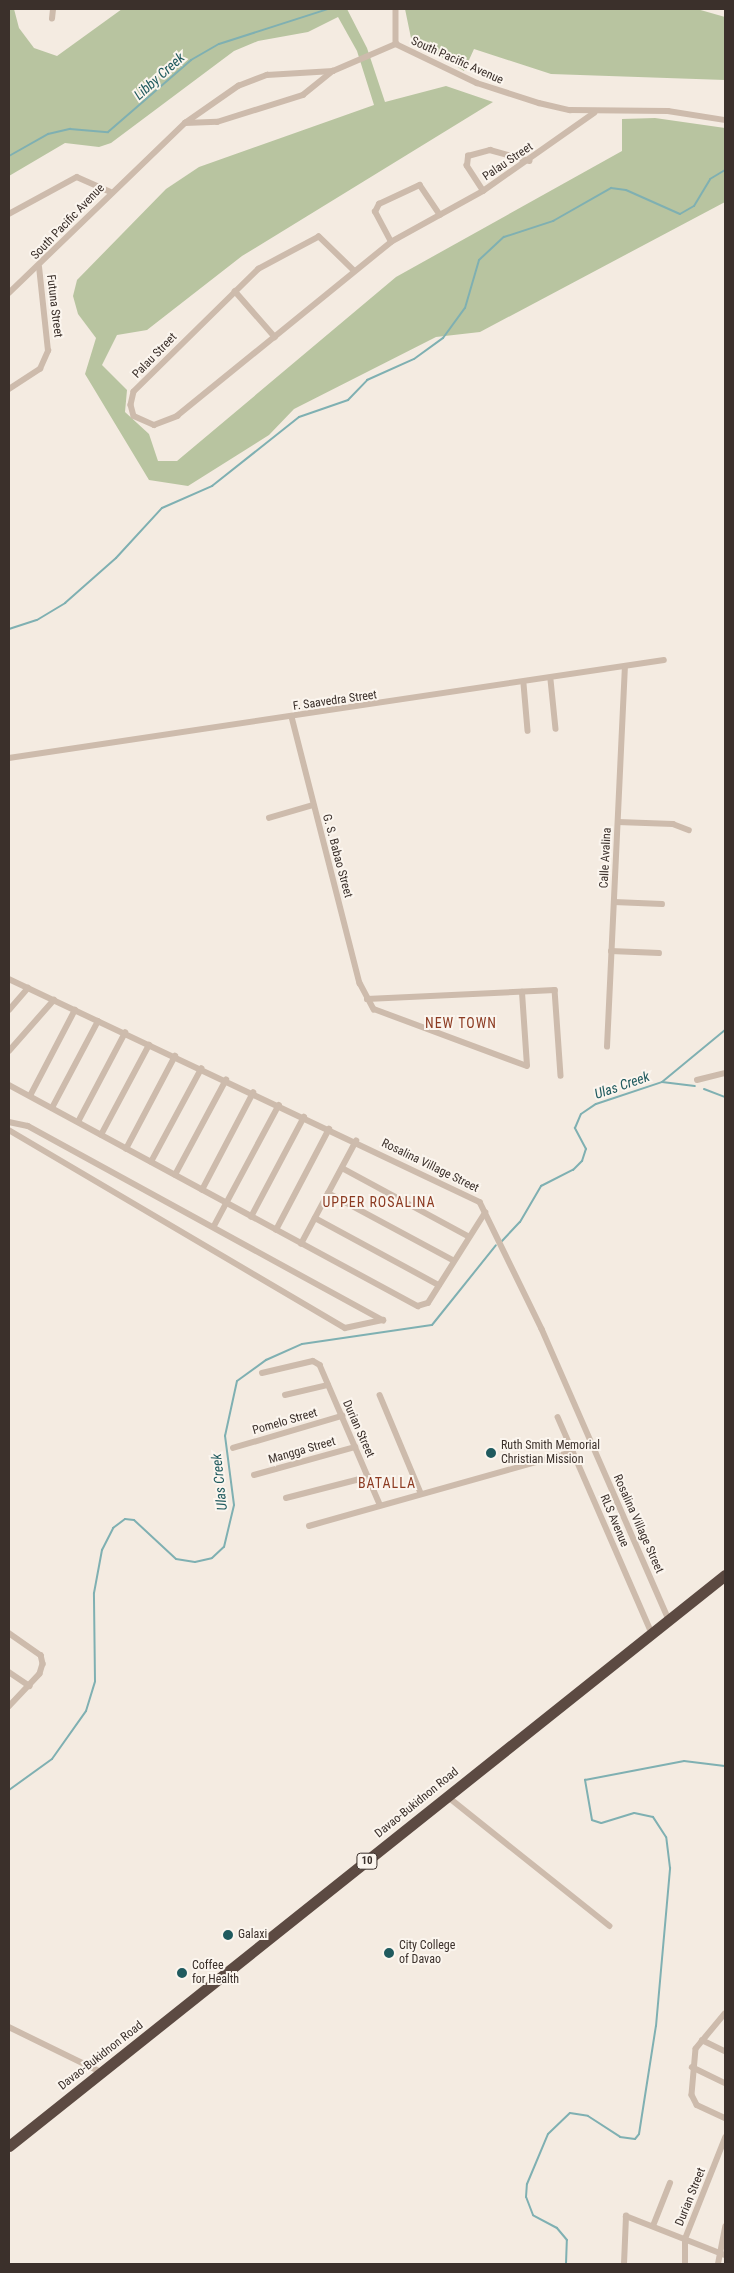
<!DOCTYPE html>
<style>
body{margin:0}
#map{position:relative;width:734px;height:2273px;overflow:hidden;background:#f4ebe1;font-family:"Roboto Condensed",sans-serif}
div>[style]{position:absolute}
[style*='--x']{left:calc(var(--x)*1px);top:calc(var(--y)*1px);width:calc(var(--w)*1px);rotate:calc(var(--a)*1deg)}
.green>*{inset:0;background:#b8c4a0}
.stream>*{height:2px;margin:-1px;padding:0 1px;transform-origin:1px;border-radius:1px;background:#7fb0b2}
.street>*{height:5.5px;margin:-2.75px;padding:0 2.75px;transform-origin:2.75px;border-radius:2.75px;background:#cdbbac}
.highway>*{height:11px;margin:-5.5px;padding:0 5.5px;transform-origin:5.5px;border-radius:5.5px;background:#5c4a42}
.dots>*{width:14px;height:14px;translate:-50% -50%;box-sizing:border-box;border:2px solid #fbf5ee;border-radius:50%}
span{translate:-50% -50%;white-space:nowrap;text-align:center;line-height:1.15;-webkit-text-stroke:4px #fbf5ee;paint-order:stroke}
.shield-label span{padding:1px 4px;background:#fbf5ee;border:1px solid;border-radius:4px;-webkit-text-stroke-width:0}
.shield-label{font-size:11px;color:#3b302b;font-weight:700}
.street-label{font-size:12px;color:#3b302b}
.poi-label{font-size:12px;color:#3b302b}
.left{translate:0 -50%;text-align:left}
.water-label{font-size:14px;color:#1f5a5e;font-style:italic}
.neighbourhood-label{font-size:14px;color:#8c3b22;letter-spacing:1px}
.frame{position:absolute;inset:0;border:10px solid #3b302b;pointer-events:none}
</style>
<div id="map">
<div class="green">
<div style="clip-path:polygon(9px 9px,14px 9px,19px 28px,34px 48px,57px 56px,122px 9px,347px 9px,367px 48px,385px 102px,446px 86px,493px 102px,242px 256px,147px 330px,117px 335px,102px 365px,127px 390px,125px 412px,149px 434px,158px 461px,177px 461px,396px 277px,622px 151px,622px 119px,655px 118px,725px 128px,725px 202px,480px 332px,436px 337px,294px 409px,269px 435px,188px 486px,149px 480px,85px 374px,96px 338px,78px 314px,73px 296px,77px 280px,166px 189px,199px 167px,374px 105px,357px 51px,338px 17px,308px 32px,258px 41px,234px 51px,111px 143px,99px 147px,65px 143px,9px 176px)"></div>
<div style="clip-path:polygon(405px 9px,697px 9px,725px 17px,725px 80px,551px 74px,474px 49px,464px 71px,411px 38px)"></div>
</div>
<div class="stream">
<div style="--x:9;--y:156;--w:45;--a:-29.4"></div>
<div style="--x:48;--y:134;--w:23;--a:-13"></div>
<div style="--x:70;--y:129;--w:38;--a:5"></div>
<div style="--x:108;--y:132;--w:110;--a:-40.9"></div>
<div style="--x:191;--y:60;--w:32;--a:-30"></div>
<div style="--x:219;--y:44;--w:114;--a:-17.8"></div>
<div style="--x:9;--y:629;--w:29;--a:-18"></div>
<div style="--x:37;--y:620;--w:33;--a:-31"></div>
<div style="--x:65;--y:603;--w:68;--a:-41.4"></div>
<div style="--x:116;--y:558;--w:68;--a:-47.4"></div>
<div style="--x:162;--y:508;--w:55;--a:-23.7"></div>
<div style="--x:212;--y:486;--w:111;--a:-38.4"></div>
<div style="--x:299;--y:417;--w:52;--a:-19.1"></div>
<div style="--x:348;--y:400;--w:28;--a:-46"></div>
<div style="--x:367;--y:380;--w:51;--a:-24.1"></div>
<div style="--x:414;--y:359;--w:36;--a:-36"></div>
<div style="--x:443;--y:338;--w:37;--a:-54"></div>
<div style="--x:465;--y:308;--w:50;--a:-73.7"></div>
<div style="--x:479;--y:260;--w:34;--a:-43"></div>
<div style="--x:504;--y:237;--w:52;--a:-18.1"></div>
<div style="--x:553;--y:221;--w:67;--a:-29.6"></div>
<div style="--x:611;--y:188;--w:15;--a:8"></div>
<div style="--x:626;--y:190;--w:59;--a:24"></div>
<div style="--x:680;--y:214;--w:16;--a:-30"></div>
<div style="--x:694;--y:206;--w:31;--a:-59"></div>
<div style="--x:710;--y:179;--w:17;--a:-31"></div>
<div style="--x:662;--y:1082;--w:82;--a:-39.5"></div>
<div style="--x:704;--y:1089;--w:22;--a:21"></div>
<div style="--x:502;--y:1241;--w:26;--a:-47"></div>
<div style="--x:520;--y:1222;--w:42;--a:-59.7"></div>
<div style="--x:541;--y:1186;--w:36;--a:-27"></div>
<div style="--x:573;--y:1170;--w:13;--a:-45"></div>
<div style="--x:582;--y:1161;--w:13;--a:-72"></div>
<div style="--x:586;--y:1149;--w:24;--a:-118"></div>
<div style="--x:575;--y:1128;--w:15;--a:-67"></div>
<div style="--x:581;--y:1114;--w:18;--a:-34"></div>
<div style="--x:596;--y:1104;--w:70;--a:-18.4"></div>
<div style="--x:662;--y:1082;--w:33;--a:7"></div>
<div style="--x:9;--y:1790;--w:53;--a:-35.8"></div>
<div style="--x:52;--y:1759;--w:59;--a:-54.7"></div>
<div style="--x:86;--y:1711;--w:31;--a:-73"></div>
<div style="--x:95;--y:1681;--w:88;--a:-90.7"></div>
<div style="--x:94;--y:1593;--w:44;--a:-79.5"></div>
<div style="--x:102;--y:1550;--w:25;--a:-63"></div>
<div style="--x:113;--y:1528;--w:15;--a:-37"></div>
<div style="--x:125;--y:1519;--w:9;--a:6"></div>
<div style="--x:134;--y:1520;--w:57;--a:42.9"></div>
<div style="--x:176;--y:1559;--w:19;--a:9"></div>
<div style="--x:195;--y:1562;--w:17;--a:-13"></div>
<div style="--x:212;--y:1558;--w:16;--a:-43"></div>
<div style="--x:224;--y:1547;--w:43;--a:-76.6"></div>
<div style="--x:234;--y:1505;--w:70;--a:-97.4"></div>
<div style="--x:225;--y:1436;--w:56;--a:-77.7"></div>
<div style="--x:237;--y:1381;--w:36;--a:-36"></div>
<div style="--x:266;--y:1360;--w:39;--a:-24"></div>
<div style="--x:302;--y:1344;--w:131;--a:-8.3"></div>
<div style="--x:432;--y:1325;--w:102;--a:-51.3"></div>
<div style="--x:566;--y:2264;--w:24;--a:-88"></div>
<div style="--x:567;--y:2240;--w:16;--a:-130"></div>
<div style="--x:557;--y:2228;--w:27;--a:-152"></div>
<div style="--x:533;--y:2215;--w:19;--a:-111"></div>
<div style="--x:526;--y:2197;--w:13;--a:-86"></div>
<div style="--x:527;--y:2184;--w:54;--a:-67.2"></div>
<div style="--x:548;--y:2134;--w:30;--a:-44"></div>
<div style="--x:570;--y:2113;--w:18;--a:9"></div>
<div style="--x:588;--y:2116;--w:38;--a:33"></div>
<div style="--x:620;--y:2137;--w:15;--a:8"></div>
<div style="--x:635;--y:2139;--w:6;--a:-51"></div>
<div style="--x:639;--y:2134;--w:109;--a:-81.1"></div>
<div style="--x:656;--y:2026;--w:159;--a:-84.9"></div>
<div style="--x:670;--y:1868;--w:31;--a:-97"></div>
<div style="--x:666;--y:1837;--w:24;--a:-123"></div>
<div style="--x:653;--y:1817;--w:19;--a:-168"></div>
<div style="--x:634;--y:1813;--w:34;--a:163"></div>
<div style="--x:601;--y:1823;--w:9;--a:-162"></div>
<div style="--x:592;--y:1820;--w:41;--a:-99.9"></div>
<div style="--x:585;--y:1780;--w:101;--a:-10.9"></div>
<div style="--x:684;--y:1761;--w:41;--a:7"></div>
</div>
<div class="street">
<div style="--x:396;--y:9;--w:35;--a:90"></div>
<div style="--x:52;--y:19;--w:10;--a:-84"></div>
<div style="--x:185;--y:123;--w:32;--a:-2"></div>
<div style="--x:217;--y:122;--w:90;--a:-17.4"></div>
<div style="--x:303;--y:95;--w:38;--a:-39"></div>
<div style="--x:483;--y:191;--w:30;--a:-123"></div>
<div style="--x:467;--y:166;--w:10;--a:-84"></div>
<div style="--x:468;--y:156;--w:23;--a:-15"></div>
<div style="--x:490;--y:150;--w:41;--a:15.4"></div>
<div style="--x:9;--y:214;--w:77;--a:-28.6"></div>
<div style="--x:77;--y:177;--w:36;--a:24"></div>
<div style="--x:391;--y:242;--w:34;--a:-118"></div>
<div style="--x:375;--y:212;--w:9;--a:-63"></div>
<div style="--x:379;--y:204;--w:45;--a:-24.9"></div>
<div style="--x:420;--y:185;--w:36;--a:56"></div>
<div style="--x:354;--y:271;--w:49;--a:-135.8"></div>
<div style="--x:319;--y:237;--w:68;--a:151.9"></div>
<div style="--x:259;--y:269;--w:175;--a:135.5"></div>
<div style="--x:134;--y:392;--w:13;--a:103"></div>
<div style="--x:131;--y:405;--w:11;--a:75"></div>
<div style="--x:134;--y:416;--w:22;--a:24"></div>
<div style="--x:154;--y:425;--w:25;--a:-21"></div>
<div style="--x:177;--y:416;--w:276;--a:-39.1"></div>
<div style="--x:391;--y:242;--w:105;--a:-29"></div>
<div style="--x:483;--y:191;--w:136;--a:-35.1"></div>
<div style="--x:235;--y:291;--w:61;--a:49"></div>
<div style="--x:9;--y:293;--w:245;--a:-44"></div>
<div style="--x:185;--y:123;--w:65;--a:-34.9"></div>
<div style="--x:238;--y:86;--w:31;--a:-21"></div>
<div style="--x:267;--y:75;--w:66;--a:-3.5"></div>
<div style="--x:333;--y:71;--w:69;--a:-23.2"></div>
<div style="--x:396;--y:44;--w:90;--a:25.7"></div>
<div style="--x:477;--y:83;--w:65;--a:17.9"></div>
<div style="--x:539;--y:103;--w:32;--a:13"></div>
<div style="--x:570;--y:110;--w:98;--a:0.6"></div>
<div style="--x:668;--y:111;--w:58;--a:9"></div>
<div style="--x:9;--y:389;--w:37;--a:-33"></div>
<div style="--x:40;--y:369;--w:20;--a:-66"></div>
<div style="--x:48;--y:351;--w:84;--a:-96.1"></div>
<div style="--x:551;--y:680;--w:49;--a:84.2"></div>
<div style="--x:524;--y:684;--w:47;--a:85.1"></div>
<div style="--x:292;--y:717;--w:275;--a:75.7"></div>
<div style="--x:360;--y:983;--w:30;--a:62"></div>
<div style="--x:374;--y:1009;--w:163;--a:20.4"></div>
<div style="--x:527;--y:1066;--w:74;--a:-93.9"></div>
<div style="--x:9;--y:758;--w:662;--a:-8.51"></div>
<div style="--x:269;--y:818;--w:46;--a:-16.5"></div>
<div style="--x:618;--y:822;--w:55;--a:2.1"></div>
<div style="--x:673;--y:824;--w:17;--a:21"></div>
<div style="--x:614;--y:902;--w:48;--a:2.4"></div>
<div style="--x:611;--y:951;--w:48;--a:2.4"></div>
<div style="--x:9;--y:979;--w:521;--a:25.34"></div>
<div style="--x:480;--y:1202;--w:141;--a:64"></div>
<div style="--x:542;--y:1329;--w:318;--a:66.4"></div>
<div style="--x:367;--y:999;--w:188;--a:-2.7"></div>
<div style="--x:555;--y:990;--w:86;--a:86"></div>
<div style="--x:9;--y:1010;--w:29;--a:-49"></div>
<div style="--x:607;--y:1047;--w:378;--a:-87.3"></div>
<div style="--x:9;--y:1051;--w:68;--a:-48.6"></div>
<div style="--x:697;--y:1080;--w:29;--a:-14"></div>
<div style="--x:9;--y:1085;--w:465;--a:28.4"></div>
<div style="--x:418;--y:1306;--w:10;--a:-17"></div>
<div style="--x:428;--y:1303;--w:107;--a:-57.7"></div>
<div style="--x:30;--y:1096;--w:97;--a:-62.4"></div>
<div style="--x:52;--y:1108;--w:98;--a:-62.1"></div>
<div style="--x:9;--y:1122;--w:19;--a:12"></div>
<div style="--x:28;--y:1126;--w:405;--a:28.7"></div>
<div style="--x:78;--y:1122;--w:101;--a:-62.2"></div>
<div style="--x:9;--y:1130;--w:390;--a:30.5"></div>
<div style="--x:345;--y:1328;--w:39;--a:-12"></div>
<div style="--x:101;--y:1135;--w:102;--a:-61.9"></div>
<div style="--x:126;--y:1149;--w:105;--a:-62.2"></div>
<div style="--x:151;--y:1162;--w:106;--a:-61.7"></div>
<div style="--x:342;--y:1168;--w:143;--a:28.4"></div>
<div style="--x:175;--y:1175;--w:108;--a:-61.8"></div>
<div style="--x:202;--y:1190;--w:110;--a:-62.3"></div>
<div style="--x:328;--y:1193;--w:142;--a:28.2"></div>
<div style="--x:251;--y:1217;--w:113;--a:-62.1"></div>
<div style="--x:315;--y:1218;--w:141;--a:28.4"></div>
<div style="--x:214;--y:1226;--w:137;--a:-61.8"></div>
<div style="--x:276;--y:1230;--w:114;--a:-62.3"></div>
<div style="--x:301;--y:1244;--w:117;--a:-61.9"></div>
<div style="--x:262;--y:1373;--w:52;--a:-13.2"></div>
<div style="--x:313;--y:1361;--w:8;--a:30"></div>
<div style="--x:320;--y:1365;--w:151;--a:66.7"></div>
<div style="--x:285;--y:1395;--w:44;--a:-13.1"></div>
<div style="--x:380;--y:1395;--w:106;--a:67.3"></div>
<div style="--x:558;--y:1417;--w:236;--a:66.5"></div>
<div style="--x:233;--y:1448;--w:114;--a:-16.4"></div>
<div style="--x:254;--y:1475;--w:105;--a:-15.5"></div>
<div style="--x:286;--y:1498;--w:85;--a:-14.4"></div>
<div style="--x:309;--y:1526;--w:274;--a:-15.7"></div>
<div style="--x:9;--y:1633;--w:39;--a:35"></div>
<div style="--x:41;--y:1655;--w:9;--a:77"></div>
<div style="--x:43;--y:1664;--w:10;--a:107"></div>
<div style="--x:40;--y:1674;--w:45;--a:133.2"></div>
<div style="--x:9;--y:1672;--w:25;--a:34"></div>
<div style="--x:447;--y:1796;--w:208;--a:38.6"></div>
<div style="--x:725;--y:2014;--w:45;--a:129.6"></div>
<div style="--x:696;--y:2049;--w:46;--a:95"></div>
<div style="--x:692;--y:2095;--w:11;--a:63"></div>
<div style="--x:697;--y:2105;--w:31;--a:25"></div>
<div style="--x:9;--y:2027;--w:102;--a:26.1"></div>
<div style="--x:702;--y:2040;--w:25;--a:26"></div>
<div style="--x:692;--y:2067;--w:37;--a:26"></div>
<div style="--x:653;--y:2226;--w:46;--a:-68.4"></div>
<div style="--x:624;--y:2264;--w:48;--a:-87.6"></div>
<div style="--x:626;--y:2216;--w:106;--a:21.5"></div>
<div style="--x:685;--y:2264;--w:25;--a:-90"></div>
<div style="--x:685;--y:2239;--w:109;--a:-68.4"></div>
<div style="--x:718;--y:2264;--w:38;--a:-79"></div>
</div>
<div class="highway">
<div style="--x:9;--y:2146;--w:916;--a:-38.57"></div>
</div>
<div class="dots">
<div style="left:491px;top:1453px;background:#1f5a5e"></div>
<div style="left:228px;top:1935px;background:#1f5a5e"></div>
<div style="left:389px;top:1953px;background:#1f5a5e"></div>
<div style="left:182px;top:1973px;background:#1f5a5e"></div>
</div>
<div class="shield-label">
<span style="left:367px;top:1861px">10</span>
</div>
<div class="street-label">
<span style="left:457px;top:61px;rotate:24deg">South Pacific Avenue</span>
<span style="left:508px;top:162px;rotate:-34deg">Palau Street</span>
<span style="left:68px;top:222px;rotate:-46deg">South Pacific Avenue</span>
<span style="left:54px;top:306px;rotate:83deg">Futuna Street</span>
<span style="left:155px;top:356px;rotate:-46deg">Palau Street</span>
<span style="left:335px;top:701px;rotate:-8deg">F. Saavedra Street</span>
<span style="left:337px;top:856px;rotate:75deg">G. S. Babao Street</span>
<span style="left:606px;top:858px;rotate:-87deg">Calle Avalina</span>
<span style="left:430px;top:1166px;rotate:26deg">Rosalina Village Street</span>
<span style="left:285px;top:1422px;rotate:-16deg">Pomelo Street</span>
<span style="left:358px;top:1429px;rotate:66deg">Durian Street</span>
<span style="left:302px;top:1451px;rotate:-16deg">Mangga Street</span>
<span style="left:614px;top:1521px;rotate:67deg">RLS Avenue</span>
<span style="left:638px;top:1524px;rotate:66deg">Rosalina Village Street</span>
<span style="left:417px;top:1803px;rotate:-39deg">Davao-Bukidnon Road</span>
<span style="left:101px;top:2056px;rotate:-38deg">Davao-Bukidnon Road</span>
<span style="left:691px;top:2197px;rotate:-68deg">Durian Street</span>
</div>
<div class="poi-label">
<span class="left" style="left:501px;top:1453px">Ruth Smith Memorial<br>Christian Mission</span>
<span class="left" style="left:238px;top:1935px">Galaxi</span>
<span class="left" style="left:399px;top:1953px">City College<br>of Davao</span>
<span class="left" style="left:192px;top:1973px">Coffee<br>for Health</span>
</div>
<div class="water-label">
<span style="left:159px;top:76px;rotate:-42deg">Libby Creek</span>
<span style="left:622px;top:1085px;rotate:-19deg">Ulas Creek</span>
<span style="left:219px;top:1482px;rotate:-96deg">Ulas Creek</span>
</div>
<div class="neighbourhood-label">
<span style="left:461px;top:1023px">NEW TOWN</span>
<span style="left:379px;top:1202px">UPPER ROSALINA</span>
<span style="left:387px;top:1483px">BATALLA</span>
</div>
<div class="frame"></div>
</div>
